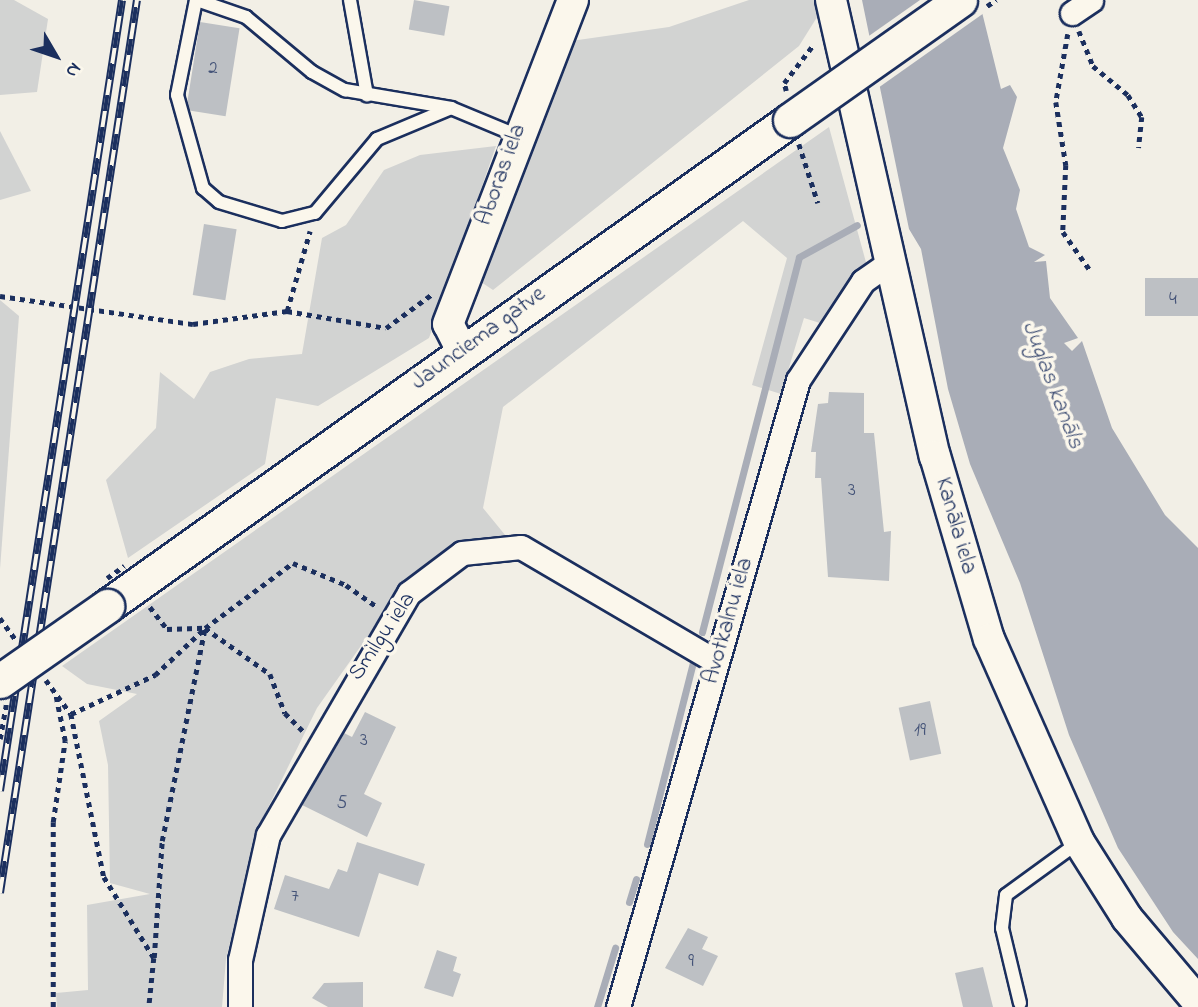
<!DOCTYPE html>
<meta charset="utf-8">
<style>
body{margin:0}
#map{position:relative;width:1198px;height:1007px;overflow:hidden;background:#f2efe6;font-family:"Indie Flower",sans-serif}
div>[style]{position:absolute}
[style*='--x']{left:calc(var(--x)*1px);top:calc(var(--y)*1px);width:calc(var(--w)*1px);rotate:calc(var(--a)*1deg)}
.green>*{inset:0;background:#d2d3d2}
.water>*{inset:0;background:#a9adb7}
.pier>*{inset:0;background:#f2efe6}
.stream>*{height:7px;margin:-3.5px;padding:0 3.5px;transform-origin:3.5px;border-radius:3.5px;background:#a9adb7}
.building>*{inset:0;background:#bdc0c4;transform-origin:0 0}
.path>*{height:4.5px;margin-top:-2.25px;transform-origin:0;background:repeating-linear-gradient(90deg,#1b2f5e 0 5px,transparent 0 10px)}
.roads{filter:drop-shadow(2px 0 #1b2f5e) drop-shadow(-2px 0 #1b2f5e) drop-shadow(0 2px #1b2f5e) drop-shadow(0 -2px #1b2f5e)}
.service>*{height:12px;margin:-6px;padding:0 6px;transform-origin:6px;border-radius:6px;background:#fbf7ec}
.minor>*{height:23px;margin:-11.5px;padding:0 11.5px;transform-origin:11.5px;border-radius:11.5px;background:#fbf7ec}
.tertiary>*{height:30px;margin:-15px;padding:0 15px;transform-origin:15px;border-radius:15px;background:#fbf7ec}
.secondary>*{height:33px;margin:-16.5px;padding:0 16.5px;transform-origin:16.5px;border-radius:16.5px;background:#fbf7ec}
.rail>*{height:8px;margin-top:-4px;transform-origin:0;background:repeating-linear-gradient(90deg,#fbf7ec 0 16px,#1b2f5e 0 32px);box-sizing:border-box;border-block:2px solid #1b2f5e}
.path-bridge>*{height:4.5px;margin-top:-2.25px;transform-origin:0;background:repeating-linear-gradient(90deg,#1b2f5e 0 5px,transparent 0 10px)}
.bridges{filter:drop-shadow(2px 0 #1b2f5e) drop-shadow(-2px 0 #1b2f5e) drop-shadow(0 2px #1b2f5e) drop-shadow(0 -2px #1b2f5e)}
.secondary-bridge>*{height:33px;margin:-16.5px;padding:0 16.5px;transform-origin:16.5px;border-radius:16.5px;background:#fbf7ec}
span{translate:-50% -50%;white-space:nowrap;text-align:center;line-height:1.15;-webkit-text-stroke:7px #fbf7ec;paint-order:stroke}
.number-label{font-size:19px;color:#445378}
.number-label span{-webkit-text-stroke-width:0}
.street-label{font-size:23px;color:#1b2f5e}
.water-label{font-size:24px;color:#465579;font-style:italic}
.north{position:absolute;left:21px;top:21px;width:70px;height:70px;-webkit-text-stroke:5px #fbf7ec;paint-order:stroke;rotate:129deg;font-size:19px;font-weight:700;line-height:28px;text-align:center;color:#1b2f5e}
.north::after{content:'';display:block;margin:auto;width:24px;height:32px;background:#1b2f5e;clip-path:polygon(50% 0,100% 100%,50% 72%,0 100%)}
</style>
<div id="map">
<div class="green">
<div style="clip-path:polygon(0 0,14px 0,48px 19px,37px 92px,0 95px)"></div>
<div style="clip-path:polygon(749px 0,815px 0,819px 14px,799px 46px,493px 290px,481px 282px,571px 41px,669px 27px)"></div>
<div style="clip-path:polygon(829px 127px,873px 288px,836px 328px,804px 318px,781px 394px,752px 385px,787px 258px,743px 221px,503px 407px,483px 508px,515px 547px,505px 543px,399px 592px,317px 708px,257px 830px,226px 959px,222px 1007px,57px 1007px,56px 993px,88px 990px,87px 905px,150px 894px,110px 883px,108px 765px,99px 721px,137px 694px,87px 684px,62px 666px)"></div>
<div style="clip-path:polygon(0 131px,31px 191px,0 200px)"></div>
<div style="clip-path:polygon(496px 146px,429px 338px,318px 406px,276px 398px,265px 464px,128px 558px,106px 480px,156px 428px,160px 372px,194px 399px,210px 372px,249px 359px,302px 354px,322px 238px,346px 225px,384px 170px,420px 155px)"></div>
<div style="clip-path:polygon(0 300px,19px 316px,0 569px)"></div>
</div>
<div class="water">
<div style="clip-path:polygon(862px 0,979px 0,1001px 89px,1010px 85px,1017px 97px,1003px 148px,1020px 190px,1016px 209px,1029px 247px,1045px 255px,1034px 262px,1046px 261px,1050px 298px,1078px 338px,1064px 343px,1072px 351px,1082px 341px,1112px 428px,1165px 515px,1198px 548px,1198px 959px,1173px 932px,1118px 848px,1069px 735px,1020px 583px,970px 464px,948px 389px,921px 249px,909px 229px)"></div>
</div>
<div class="pier">
<div style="clip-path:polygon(920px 0,982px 0,984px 13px,878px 88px,866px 38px)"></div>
</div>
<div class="stream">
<div style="--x:702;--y:632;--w:387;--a:-75.5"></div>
<div style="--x:799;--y:257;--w:66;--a:-28.9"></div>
<div style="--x:647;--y:844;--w:188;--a:-75.8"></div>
<div style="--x:629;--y:902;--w:24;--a:-73"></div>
<div style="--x:597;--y:1007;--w:62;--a:-73"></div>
</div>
<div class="building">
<div style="left:414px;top:0;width:36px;height:30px;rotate:10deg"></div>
<div style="left:200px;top:22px;width:40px;height:89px;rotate:9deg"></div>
<div style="left:204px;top:224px;width:33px;height:72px;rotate:9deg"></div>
<div style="left:1198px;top:278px;width:38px;height:53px;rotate:90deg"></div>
<div style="clip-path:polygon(829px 392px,864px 393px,864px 433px,874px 433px,884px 532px,891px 531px,889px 581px,828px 577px,821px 478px,815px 478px,816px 452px,811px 452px,818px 404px,828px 403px)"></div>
<div style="left:930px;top:701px;width:54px;height:32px;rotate:78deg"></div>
<div style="clip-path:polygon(365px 712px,396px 727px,364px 794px,382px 803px,367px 837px,302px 805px,344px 733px,352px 737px)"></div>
<div style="clip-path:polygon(357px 842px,425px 864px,418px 886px,379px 873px,359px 937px,274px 909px,285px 875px,329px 889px,338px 869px,347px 872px)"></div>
<div style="clip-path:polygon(688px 928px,708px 937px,702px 949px,718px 956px,703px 986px,665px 968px)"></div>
<div style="clip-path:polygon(437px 950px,457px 957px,453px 971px,461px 974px,453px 997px,424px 988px)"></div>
<div style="clip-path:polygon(983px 967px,993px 1007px,963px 1007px,955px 973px)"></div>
<div style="clip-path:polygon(363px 982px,363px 1007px,328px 1007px,312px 998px,324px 983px)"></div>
</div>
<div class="path">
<div style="--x:1079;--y:31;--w:38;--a:68"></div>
<div style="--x:1093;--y:66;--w:45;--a:39.6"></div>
<div style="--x:1128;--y:95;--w:26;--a:58"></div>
<div style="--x:1142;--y:117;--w:31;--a:96"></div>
<div style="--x:1068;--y:34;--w:69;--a:100"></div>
<div style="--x:1056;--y:102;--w:64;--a:81"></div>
<div style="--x:1066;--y:165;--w:67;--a:92.6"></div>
<div style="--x:1063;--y:232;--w:47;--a:54.6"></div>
<div style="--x:786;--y:91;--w:8;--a:-104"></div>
<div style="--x:784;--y:83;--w:49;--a:-52.4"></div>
<div style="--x:799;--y:144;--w:62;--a:72.1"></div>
<div style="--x:0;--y:296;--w:195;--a:8.3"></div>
<div style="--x:193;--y:324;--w:95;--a:-7.9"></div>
<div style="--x:287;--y:311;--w:83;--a:-74"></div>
<div style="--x:287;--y:311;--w:100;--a:9.7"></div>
<div style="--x:386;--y:328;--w:56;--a:-36.3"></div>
<div style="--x:150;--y:607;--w:28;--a:52"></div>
<div style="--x:167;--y:629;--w:37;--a:-2"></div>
<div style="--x:0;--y:618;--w:27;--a:54"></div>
<div style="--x:46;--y:680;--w:42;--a:53.7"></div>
<div style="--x:71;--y:714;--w:166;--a:78.6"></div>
<div style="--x:104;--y:877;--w:95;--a:58.3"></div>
<div style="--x:154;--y:958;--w:49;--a:95.8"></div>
<div style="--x:71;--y:714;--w:93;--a:-24.9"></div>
<div style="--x:155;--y:675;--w:69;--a:-43.2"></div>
<div style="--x:205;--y:628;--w:80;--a:35.3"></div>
<div style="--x:270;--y:674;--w:42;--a:69"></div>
<div style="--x:285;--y:713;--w:27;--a:45"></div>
<div style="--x:0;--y:739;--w:35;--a:-80"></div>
<div style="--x:154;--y:958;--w:117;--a:-86.1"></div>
<div style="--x:162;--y:841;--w:217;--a:-78.6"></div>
<div style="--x:205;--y:628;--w:109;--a:-36.5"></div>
<div style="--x:293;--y:563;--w:57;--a:22.5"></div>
<div style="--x:346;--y:585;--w:37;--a:35"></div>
<div style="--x:53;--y:1007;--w:185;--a:-90"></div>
<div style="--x:53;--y:822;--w:82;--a:-81.6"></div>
<div style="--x:65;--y:741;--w:50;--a:-101.5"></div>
</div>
<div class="roads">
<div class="service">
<div style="--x:196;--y:0;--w:97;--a:101.3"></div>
<div style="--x:177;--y:95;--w:97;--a:74.4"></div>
<div style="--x:203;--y:188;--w:21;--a:41"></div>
<div style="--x:219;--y:202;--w:66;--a:16.8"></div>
<div style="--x:282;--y:221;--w:34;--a:-14"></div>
<div style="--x:315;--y:213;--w:97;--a:-50"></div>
<div style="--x:377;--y:139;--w:80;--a:-22.7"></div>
<div style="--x:197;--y:0;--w:52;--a:19.1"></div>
<div style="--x:246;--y:17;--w:86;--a:39.8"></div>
<div style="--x:312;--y:72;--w:38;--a:29"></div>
<div style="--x:345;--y:90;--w:108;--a:9.6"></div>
<div style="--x:451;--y:108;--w:70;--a:22.6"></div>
<div style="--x:350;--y:0;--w:97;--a:79.9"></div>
<div style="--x:1020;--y:1003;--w:77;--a:-103.5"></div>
<div style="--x:1002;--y:928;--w:33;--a:-83"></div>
<div style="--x:1006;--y:895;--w:90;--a:-36"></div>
</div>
<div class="minor">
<div style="--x:1072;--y:13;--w:23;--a:-34"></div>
<div style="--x:240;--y:1007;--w:47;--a:-90"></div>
<div style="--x:240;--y:960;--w:128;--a:-77.4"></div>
<div style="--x:268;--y:835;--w:280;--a:-59.8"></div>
<div style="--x:409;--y:593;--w:66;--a:-37"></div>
<div style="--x:462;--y:553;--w:59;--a:-5.8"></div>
<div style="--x:521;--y:547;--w:227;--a:30.4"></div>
<div style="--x:618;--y:1007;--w:652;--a:-73.98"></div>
<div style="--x:798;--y:380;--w:118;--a:-56.7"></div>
<div style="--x:863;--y:281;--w:32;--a:-35"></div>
</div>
<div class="tertiary">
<div style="--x:831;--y:0;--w:468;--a:77.2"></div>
<div style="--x:935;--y:456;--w:191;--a:73.6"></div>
<div style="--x:989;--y:639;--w:222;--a:66.1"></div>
<div style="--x:1079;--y:842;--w:90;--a:57.7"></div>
<div style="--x:1127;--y:918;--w:110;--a:49.8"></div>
<div style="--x:462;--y:351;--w:30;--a:-117"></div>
<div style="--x:448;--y:324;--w:347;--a:-68.9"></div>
</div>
<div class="secondary">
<div style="--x:107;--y:606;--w:838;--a:-35.43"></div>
</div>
</div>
<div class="rail">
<div style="--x:0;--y:791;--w:800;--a:-81.23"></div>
<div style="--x:0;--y:893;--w:903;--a:-81.28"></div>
</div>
<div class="path-bridge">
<div style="--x:987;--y:6;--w:11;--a:-34"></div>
<div style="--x:107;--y:578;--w:21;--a:-35"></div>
</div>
<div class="bridges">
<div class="secondary-bridge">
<div style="--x:790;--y:120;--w:208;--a:-35.2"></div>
<div style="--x:0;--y:681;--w:131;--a:-35"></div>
</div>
</div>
<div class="number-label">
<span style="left:213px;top:69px">2</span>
<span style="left:1173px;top:300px">4</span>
<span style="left:852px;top:491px">3</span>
<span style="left:920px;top:731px">19</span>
<span style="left:364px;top:741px">3</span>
<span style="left:342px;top:804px">5</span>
<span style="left:295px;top:897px">7</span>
<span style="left:691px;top:962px">9</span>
</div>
<div class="street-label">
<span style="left:502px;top:175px;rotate:-70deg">Aboras iela</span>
<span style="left:479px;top:339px;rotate:-36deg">Jaunciema gatve</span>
<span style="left:955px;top:526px;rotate:74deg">Kanāla iela</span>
<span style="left:729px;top:621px;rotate:-74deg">Avotkalnu iela</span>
<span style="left:383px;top:637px;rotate:-56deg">Smilgu iela</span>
</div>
<div class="water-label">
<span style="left:1052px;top:385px;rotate:69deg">Juglas kanāls</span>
</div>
<div class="north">N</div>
</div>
